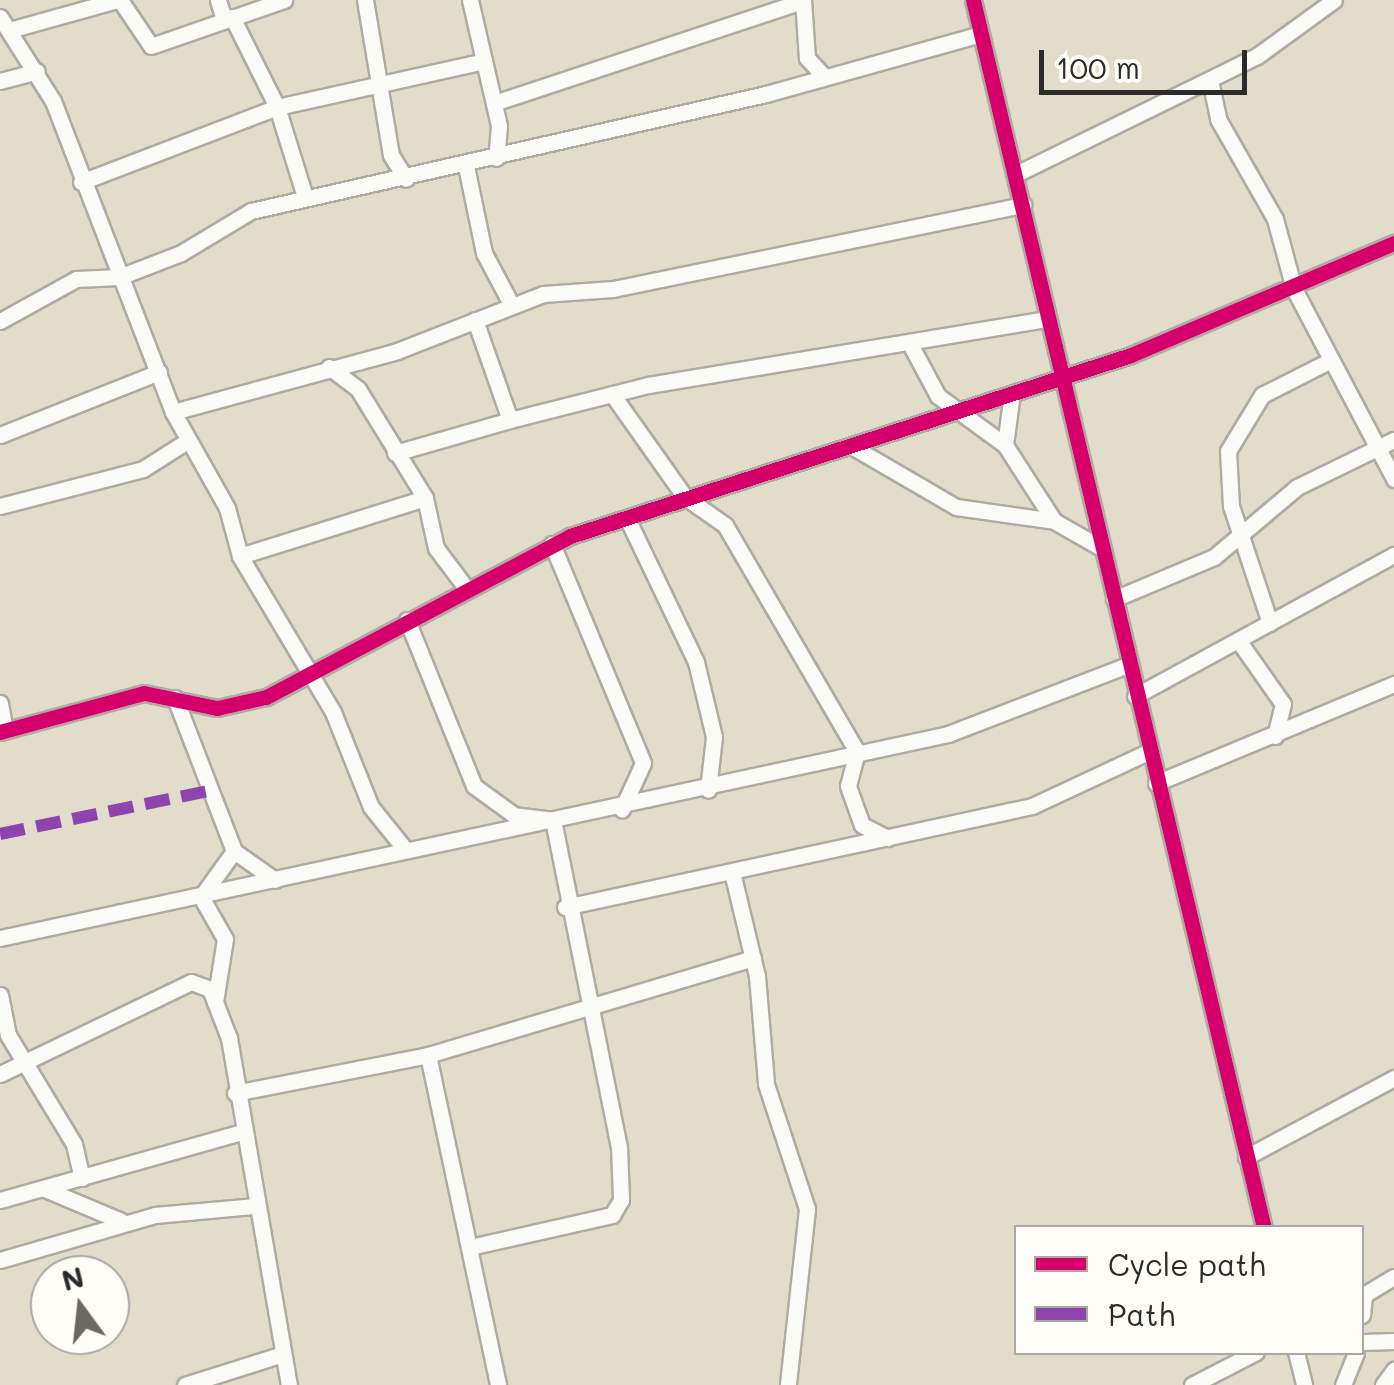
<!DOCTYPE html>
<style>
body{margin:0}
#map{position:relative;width:1394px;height:1385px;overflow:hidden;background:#e1ddca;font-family:Mali,sans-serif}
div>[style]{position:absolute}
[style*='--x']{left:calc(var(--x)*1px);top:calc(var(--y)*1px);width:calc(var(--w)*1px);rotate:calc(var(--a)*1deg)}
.roads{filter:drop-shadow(2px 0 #aeaba0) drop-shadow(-2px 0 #aeaba0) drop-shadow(0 2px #aeaba0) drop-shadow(0 -2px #aeaba0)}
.minor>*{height:15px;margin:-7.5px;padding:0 7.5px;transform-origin:7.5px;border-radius:7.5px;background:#fafaf7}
.quiet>*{height:12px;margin-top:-6px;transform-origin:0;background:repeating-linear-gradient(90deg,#8e44ad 0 25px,transparent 0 37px)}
.cycleway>*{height:15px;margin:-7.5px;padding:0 7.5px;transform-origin:7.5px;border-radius:7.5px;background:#d6006c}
span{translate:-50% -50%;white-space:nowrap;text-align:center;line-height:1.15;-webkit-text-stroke:8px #fdfcf7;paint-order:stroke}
.legend{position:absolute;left:1014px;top:1225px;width:350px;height:130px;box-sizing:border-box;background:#fdfcf7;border:2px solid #a9a8a5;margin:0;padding:12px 18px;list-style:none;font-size:30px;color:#2b2b2b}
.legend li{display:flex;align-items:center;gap:20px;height:50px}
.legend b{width:50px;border:2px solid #a9a8a5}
.north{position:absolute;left:30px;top:1255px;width:100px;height:100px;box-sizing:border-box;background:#fdfcf7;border:2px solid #a9a8a5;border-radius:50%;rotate:345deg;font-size:28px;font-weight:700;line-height:40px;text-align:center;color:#2b2b2b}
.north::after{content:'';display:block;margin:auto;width:35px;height:45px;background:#6b6963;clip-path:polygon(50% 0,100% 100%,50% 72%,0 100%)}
.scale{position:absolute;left:1039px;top:50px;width:208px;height:45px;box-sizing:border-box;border:5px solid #2b2b2b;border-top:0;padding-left:12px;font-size:30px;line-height:35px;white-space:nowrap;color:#2b2b2b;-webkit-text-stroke:8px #fdfcf7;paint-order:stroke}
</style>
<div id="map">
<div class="roads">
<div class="minor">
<div style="--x:120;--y:0;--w:55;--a:56"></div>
<div style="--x:151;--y:46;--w:141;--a:-19.1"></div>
<div style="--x:218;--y:0;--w:21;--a:73"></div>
<div style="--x:365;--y:0;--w:157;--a:80.5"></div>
<div style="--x:391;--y:155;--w:28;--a:58"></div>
<div style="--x:470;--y:0;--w:129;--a:77"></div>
<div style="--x:499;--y:126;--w:32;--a:95"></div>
<div style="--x:803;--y:0;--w:58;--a:86.1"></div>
<div style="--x:807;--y:58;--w:25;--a:47"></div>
<div style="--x:973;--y:0;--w:1262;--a:76.67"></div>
<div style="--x:0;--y:17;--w:99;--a:57.8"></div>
<div style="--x:53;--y:101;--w:333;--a:68.9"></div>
<div style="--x:173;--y:412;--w:110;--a:60.6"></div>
<div style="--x:227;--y:508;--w:50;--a:74.8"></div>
<div style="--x:240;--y:556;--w:182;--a:59.2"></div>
<div style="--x:333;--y:712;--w:102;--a:68.2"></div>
<div style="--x:371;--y:807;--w:53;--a:51.2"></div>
<div style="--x:232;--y:17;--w:101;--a:63.4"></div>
<div style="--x:277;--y:107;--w:94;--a:72.7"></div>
<div style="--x:13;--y:29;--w:108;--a:-15.6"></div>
<div style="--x:1210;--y:80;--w:40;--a:78"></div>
<div style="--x:1218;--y:119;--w:115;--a:60.3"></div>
<div style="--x:1275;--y:219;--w:73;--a:74.8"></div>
<div style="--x:1294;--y:289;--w:215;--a:62.2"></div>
<div style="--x:0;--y:81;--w:38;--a:-15"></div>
<div style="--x:494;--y:103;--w:325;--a:-18.3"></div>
<div style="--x:466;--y:166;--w:89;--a:78.3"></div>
<div style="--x:484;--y:253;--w:58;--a:62.1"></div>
<div style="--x:1016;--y:174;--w:268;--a:-26.1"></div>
<div style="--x:1257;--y:56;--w:95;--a:-36"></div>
<div style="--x:81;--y:182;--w:210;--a:-20.9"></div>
<div style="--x:277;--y:107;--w:212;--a:-12.5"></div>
<div style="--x:475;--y:320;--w:106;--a:70.7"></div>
<div style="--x:510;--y:420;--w:142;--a:-14.2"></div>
<div style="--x:648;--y:385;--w:403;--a:-9.4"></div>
<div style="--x:0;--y:321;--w:87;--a:-28.9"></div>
<div style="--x:76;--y:279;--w:43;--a:-2.7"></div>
<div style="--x:119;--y:277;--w:66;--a:-21.2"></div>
<div style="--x:181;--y:253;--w:82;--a:-31"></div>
<div style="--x:251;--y:211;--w:528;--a:-12.8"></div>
<div style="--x:766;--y:94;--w:223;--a:-15.6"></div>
<div style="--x:910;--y:344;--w:59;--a:61.7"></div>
<div style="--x:938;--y:396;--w:83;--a:36.2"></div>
<div style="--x:1005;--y:445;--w:90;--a:57.2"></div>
<div style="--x:1054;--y:521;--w:56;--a:29.7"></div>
<div style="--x:329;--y:367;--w:36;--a:37"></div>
<div style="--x:358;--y:389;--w:128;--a:58.4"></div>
<div style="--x:425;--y:498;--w:51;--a:77.6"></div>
<div style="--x:436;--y:548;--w:50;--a:53.1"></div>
<div style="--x:612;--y:394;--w:126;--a:54.7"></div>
<div style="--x:685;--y:497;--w:49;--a:35"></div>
<div style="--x:725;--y:525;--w:263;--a:59.8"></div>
<div style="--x:857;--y:752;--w:35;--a:105"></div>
<div style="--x:848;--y:786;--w:41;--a:70.3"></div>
<div style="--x:862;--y:825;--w:29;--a:27"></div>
<div style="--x:173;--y:412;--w:232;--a:-15.2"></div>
<div style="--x:397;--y:351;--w:157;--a:-21.3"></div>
<div style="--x:543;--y:294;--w:70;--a:-4.1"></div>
<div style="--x:613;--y:289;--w:419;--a:-11.6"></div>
<div style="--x:0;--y:435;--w:171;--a:-21.6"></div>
<div style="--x:1005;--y:445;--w:52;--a:-82.3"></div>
<div style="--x:853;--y:447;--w:119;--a:30.2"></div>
<div style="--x:956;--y:507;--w:99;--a:8.1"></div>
<div style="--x:395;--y:453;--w:120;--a:-16"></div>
<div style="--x:0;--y:506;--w:148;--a:-14.5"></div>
<div style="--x:143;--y:469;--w:52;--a:-32.5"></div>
<div style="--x:627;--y:518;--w:160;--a:64.4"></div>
<div style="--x:696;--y:662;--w:77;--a:76.5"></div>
<div style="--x:714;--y:737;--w:53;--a:96.5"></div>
<div style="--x:552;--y:544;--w:237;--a:67.4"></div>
<div style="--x:643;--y:763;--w:51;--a:114.5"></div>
<div style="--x:240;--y:556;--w:194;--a:-17.4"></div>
<div style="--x:1114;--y:599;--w:108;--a:-22.8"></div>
<div style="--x:1214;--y:557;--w:109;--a:-40.1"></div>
<div style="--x:1297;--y:487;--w:108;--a:-25.9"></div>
<div style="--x:407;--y:620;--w:179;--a:68"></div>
<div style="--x:474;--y:786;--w:49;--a:35.9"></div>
<div style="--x:514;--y:815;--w:39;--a:7"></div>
<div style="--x:553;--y:820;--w:334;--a:78.6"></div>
<div style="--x:619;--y:1147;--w:53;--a:87.8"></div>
<div style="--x:621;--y:1200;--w:17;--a:121"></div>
<div style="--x:612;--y:1215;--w:146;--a:167.3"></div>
<div style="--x:1270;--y:623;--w:123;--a:-108.4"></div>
<div style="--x:1231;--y:506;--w:55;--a:-93.1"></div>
<div style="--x:1228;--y:451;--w:66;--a:-58.7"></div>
<div style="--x:1262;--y:395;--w:75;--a:-26.9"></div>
<div style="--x:1238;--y:640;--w:78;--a:54.9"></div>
<div style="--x:1283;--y:704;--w:33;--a:104"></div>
<div style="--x:1135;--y:696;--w:295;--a:-28.6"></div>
<div style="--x:175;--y:698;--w:164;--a:68.9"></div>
<div style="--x:234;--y:851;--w:50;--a:35.3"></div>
<div style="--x:0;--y:703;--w:28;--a:80"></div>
<div style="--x:0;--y:732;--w:149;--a:-15.2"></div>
<div style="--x:144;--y:693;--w:75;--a:11.6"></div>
<div style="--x:217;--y:708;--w:50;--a:-12.7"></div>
<div style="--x:266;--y:697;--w:344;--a:-27.9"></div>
<div style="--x:570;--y:536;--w:589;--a:-17.88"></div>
<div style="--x:1131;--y:355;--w:286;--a:-23.1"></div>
<div style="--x:1156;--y:783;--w:258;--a:-22.6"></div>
<div style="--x:732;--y:872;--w:107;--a:76.5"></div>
<div style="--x:757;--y:976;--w:108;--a:85.2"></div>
<div style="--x:766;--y:1084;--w:132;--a:71.8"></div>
<div style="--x:807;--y:1209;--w:177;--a:96.2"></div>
<div style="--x:565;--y:907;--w:478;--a:-12.2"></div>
<div style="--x:1032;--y:806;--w:128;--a:-25"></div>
<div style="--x:0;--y:938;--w:970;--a:-12.14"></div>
<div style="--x:948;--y:734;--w:193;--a:-21"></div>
<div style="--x:0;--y:995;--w:41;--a:78.7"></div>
<div style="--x:8;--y:1035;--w:127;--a:58.8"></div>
<div style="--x:74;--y:1144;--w:35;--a:77"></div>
<div style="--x:215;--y:1002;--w:64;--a:-81"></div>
<div style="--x:225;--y:939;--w:48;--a:-119.7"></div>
<div style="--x:201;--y:897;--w:57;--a:-54.3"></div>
<div style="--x:428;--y:1055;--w:337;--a:78"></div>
<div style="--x:0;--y:1074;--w:212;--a:-25.7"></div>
<div style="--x:191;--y:982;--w:20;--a:20"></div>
<div style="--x:210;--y:989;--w:53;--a:68.8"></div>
<div style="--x:229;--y:1038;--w:352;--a:80.2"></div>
<div style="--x:235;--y:1093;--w:197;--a:-11.1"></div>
<div style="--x:428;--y:1055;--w:339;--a:-16.6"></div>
<div style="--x:1246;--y:1157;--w:168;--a:-28.1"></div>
<div style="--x:45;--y:1189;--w:82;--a:22.8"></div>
<div style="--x:0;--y:1200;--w:248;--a:-15.7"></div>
<div style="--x:0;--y:1260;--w:161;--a:-16.2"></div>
<div style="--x:155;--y:1215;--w:98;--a:-5.2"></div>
<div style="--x:1362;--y:1296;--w:37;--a:-31"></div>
<div style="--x:1362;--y:1315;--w:20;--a:-84"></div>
<div style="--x:1362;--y:1342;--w:32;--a:-2"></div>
<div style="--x:1296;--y:1352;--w:34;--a:76"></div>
<div style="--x:185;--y:1385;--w:103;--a:-17.6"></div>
<div style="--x:1192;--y:1385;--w:72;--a:-27.3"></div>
<div style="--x:1343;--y:1385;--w:35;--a:-68"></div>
<div style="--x:1383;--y:1385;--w:19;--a:-54"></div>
</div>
</div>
<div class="quiet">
<div style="--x:0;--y:834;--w:212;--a:-11.7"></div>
</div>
<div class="cycleway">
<div style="--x:973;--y:0;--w:1262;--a:76.67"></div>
<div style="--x:0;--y:732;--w:149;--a:-15.2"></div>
<div style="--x:144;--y:693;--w:75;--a:11.6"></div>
<div style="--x:217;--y:708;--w:50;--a:-12.7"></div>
<div style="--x:266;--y:697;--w:344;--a:-27.9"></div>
<div style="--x:570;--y:536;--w:589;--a:-17.88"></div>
<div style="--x:1131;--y:355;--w:286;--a:-23.1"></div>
</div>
<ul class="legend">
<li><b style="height:12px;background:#d6006c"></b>Cycle path</li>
<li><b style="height:12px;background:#8e44ad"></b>Path</li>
</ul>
<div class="north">N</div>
<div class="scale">100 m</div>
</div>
